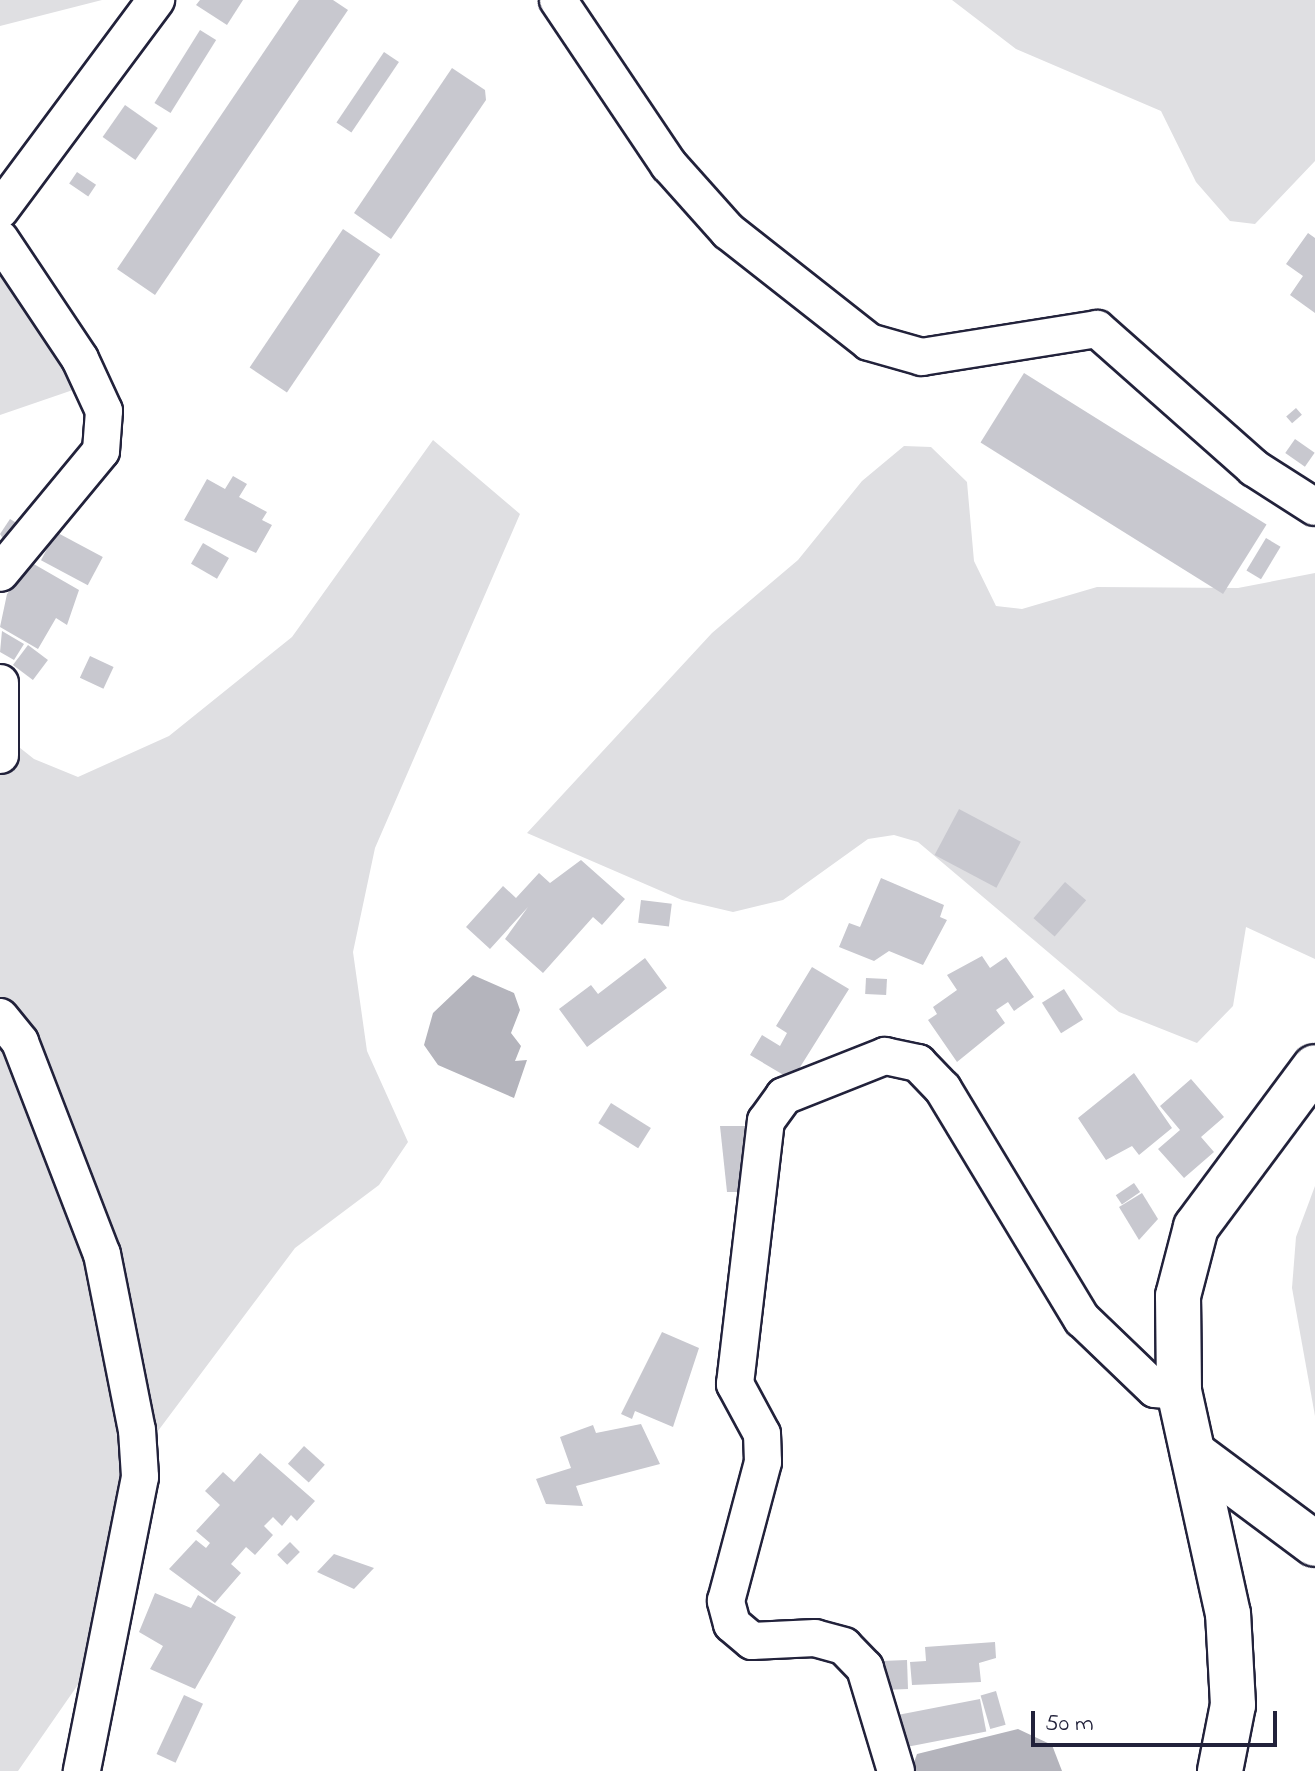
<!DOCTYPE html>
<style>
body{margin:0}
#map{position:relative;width:1315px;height:1771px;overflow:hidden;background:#fff;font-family:"Indie Flower",sans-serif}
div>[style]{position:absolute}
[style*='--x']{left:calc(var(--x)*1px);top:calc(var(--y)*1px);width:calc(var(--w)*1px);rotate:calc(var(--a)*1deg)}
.green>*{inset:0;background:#dfdfe2}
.water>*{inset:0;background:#b4b4bc}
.building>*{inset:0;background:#c8c8cf;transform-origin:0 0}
.roads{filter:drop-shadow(2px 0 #22223b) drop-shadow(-2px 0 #22223b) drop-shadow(0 2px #22223b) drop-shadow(0 -2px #22223b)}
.street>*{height:36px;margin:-18px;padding:0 18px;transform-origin:18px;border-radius:18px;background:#fff}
.secondary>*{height:44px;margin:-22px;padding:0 22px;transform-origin:22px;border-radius:22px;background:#fff}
span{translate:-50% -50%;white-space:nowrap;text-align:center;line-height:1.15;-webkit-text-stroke:6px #fff;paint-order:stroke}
.scale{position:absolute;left:1031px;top:1711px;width:246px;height:36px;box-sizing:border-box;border:4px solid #22223b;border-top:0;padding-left:10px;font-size:24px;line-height:28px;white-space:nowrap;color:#22223b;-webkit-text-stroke:6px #fff;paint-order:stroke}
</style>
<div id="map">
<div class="green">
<div style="clip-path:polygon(0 0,102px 0,0 26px)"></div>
<div style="clip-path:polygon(952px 0,1315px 0,1315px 161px,1255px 224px,1230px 221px,1196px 182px,1161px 111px,1016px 49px)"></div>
<div style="clip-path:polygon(0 229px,102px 380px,0 415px)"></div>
<div style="clip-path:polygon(433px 440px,520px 514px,375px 848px,353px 952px,367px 1051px,408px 1142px,379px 1185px,295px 1248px,134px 1463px,93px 1663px,18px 1771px,0 1771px,0 732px,34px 759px,78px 777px,169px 736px,292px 637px)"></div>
<div style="clip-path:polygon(904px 446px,931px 447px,967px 482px,974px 561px,996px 606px,1022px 609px,1097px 587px,1238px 588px,1315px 573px,1315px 959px,1246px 927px,1233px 1006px,1197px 1043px,1119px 1012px,918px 842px,894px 835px,868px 839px,783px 900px,733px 912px,682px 900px,527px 833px,712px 633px,798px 560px,862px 481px)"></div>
<div style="clip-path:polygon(1315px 1186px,1315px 1416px,1292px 1288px,1296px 1237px)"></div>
</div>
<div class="water">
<div style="clip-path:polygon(473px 975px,514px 993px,520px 1010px,511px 1033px,521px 1046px,515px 1061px,527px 1060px,514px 1098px,438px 1065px,424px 1045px,433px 1013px)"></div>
<div style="clip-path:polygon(1018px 1729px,1052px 1745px,1062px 1771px,911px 1771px,917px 1754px)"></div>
</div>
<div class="building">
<div style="clip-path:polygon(200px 0,243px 0,227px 25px,196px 5px)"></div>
<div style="clip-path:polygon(299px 0,333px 0,348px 10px,155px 295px,117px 269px)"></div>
<div style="left:200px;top:30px;width:19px;height:86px;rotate:32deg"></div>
<div style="left:384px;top:52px;width:18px;height:85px;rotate:34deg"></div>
<div style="clip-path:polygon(452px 68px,485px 90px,486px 100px,391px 239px,354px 213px)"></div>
<div style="left:125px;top:105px;width:40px;height:39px;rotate:35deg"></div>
<div style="left:77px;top:172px;width:23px;height:14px;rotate:34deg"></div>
<div style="left:343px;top:229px;width:45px;height:167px;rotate:34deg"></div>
<div style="clip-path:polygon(1308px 233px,1315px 238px,1315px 313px,1290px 295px,1303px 276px,1286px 264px)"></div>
<div style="left:1024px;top:373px;width:286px;height:82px;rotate:32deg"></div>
<div style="left:1296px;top:408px;width:9px;height:13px;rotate:49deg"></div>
<div style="left:1295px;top:439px;width:24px;height:17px;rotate:35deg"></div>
<div style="clip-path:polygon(233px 476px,247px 484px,239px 497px,267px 512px,262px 520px,272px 525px,256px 553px,184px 520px,207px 479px,225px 489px)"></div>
<div style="clip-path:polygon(10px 519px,20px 525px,7px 545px,0 534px)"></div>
<div style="left:56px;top:532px;width:53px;height:32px;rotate:28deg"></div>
<div style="left:1266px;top:538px;width:17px;height:38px;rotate:31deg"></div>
<div style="left:203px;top:543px;width:30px;height:24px;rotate:30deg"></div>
<div style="clip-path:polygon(32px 563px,79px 590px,67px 625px,56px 618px,38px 649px,0 627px,7px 594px)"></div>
<div style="clip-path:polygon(2px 631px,24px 644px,14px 660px,0 652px)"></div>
<div style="left:28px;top:645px;width:25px;height:25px;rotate:37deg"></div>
<div style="left:90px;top:656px;width:26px;height:24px;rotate:25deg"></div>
<div style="left:959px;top:809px;width:70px;height:52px;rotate:28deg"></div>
<div style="clip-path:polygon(581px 860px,625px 899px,602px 925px,593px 917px,543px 973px,505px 939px,528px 907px,490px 949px,466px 927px,503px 886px,516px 898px,539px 873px,550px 883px)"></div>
<div style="clip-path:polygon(881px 878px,944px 905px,940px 917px,947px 920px,923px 965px,889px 951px,874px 961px,839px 947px,849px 923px,860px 927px)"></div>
<div style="left:1065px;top:882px;width:28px;height:48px;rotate:41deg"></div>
<div style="left:641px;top:900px;width:31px;height:23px;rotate:7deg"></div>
<div style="clip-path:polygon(982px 956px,990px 968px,1006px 957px,1034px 997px,1014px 1011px,1008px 1002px,996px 1010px,1005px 1023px,957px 1062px,928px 1020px,937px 1014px,933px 1007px,957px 990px,947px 975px)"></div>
<div style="clip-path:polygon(645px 958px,667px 988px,587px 1047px,559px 1009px,591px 985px,598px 994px)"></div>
<div style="clip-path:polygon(812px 967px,849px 989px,792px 1080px,750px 1055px,762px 1035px,780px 1046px,787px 1033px,776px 1026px)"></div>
<div style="left:866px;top:978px;width:21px;height:16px;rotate:3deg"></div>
<div style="left:1064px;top:989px;width:36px;height:26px;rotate:58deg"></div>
<div style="clip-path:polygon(1134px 1073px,1172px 1128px,1139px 1155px,1132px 1146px,1106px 1160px,1078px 1118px)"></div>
<div style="clip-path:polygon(1191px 1079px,1224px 1117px,1201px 1137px,1214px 1152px,1184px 1178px,1158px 1149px,1180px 1130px,1160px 1106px)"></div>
<div style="left:611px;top:1103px;width:47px;height:24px;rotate:32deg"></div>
<div style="clip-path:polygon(720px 1126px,745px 1126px,743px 1192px,727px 1192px)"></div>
<div style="left:1134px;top:1183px;width:11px;height:22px;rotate:56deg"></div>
<div style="clip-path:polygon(1142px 1193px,1158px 1219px,1139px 1240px,1119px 1207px)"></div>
<div style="clip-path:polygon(662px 1332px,699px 1348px,673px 1427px,635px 1411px,632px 1419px,621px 1414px)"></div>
<div style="clip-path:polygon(641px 1424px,660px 1464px,576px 1486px,583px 1506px,546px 1504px,536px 1479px,571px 1468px,560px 1437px,593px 1425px,596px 1433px)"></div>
<div style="left:304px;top:1446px;width:28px;height:24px;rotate:42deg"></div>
<div style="clip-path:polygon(260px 1453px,315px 1501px,297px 1521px,291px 1515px,282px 1526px,273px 1517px,264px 1526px,273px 1535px,255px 1555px,246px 1547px,231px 1564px,241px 1573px,215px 1603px,169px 1569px,196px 1540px,206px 1548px,210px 1543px,196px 1531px,220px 1505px,205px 1491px,223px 1472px,234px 1482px)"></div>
<div style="left:290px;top:1542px;width:14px;height:18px;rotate:45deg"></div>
<div style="clip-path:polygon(334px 1554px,374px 1568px,354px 1589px,317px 1572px)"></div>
<div style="clip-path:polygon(155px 1593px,191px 1608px,198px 1595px,236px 1617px,195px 1689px,150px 1669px,163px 1646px,139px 1632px)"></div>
<div style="clip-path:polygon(995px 1642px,996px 1658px,979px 1663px,981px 1682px,912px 1685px,910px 1662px,926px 1661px,925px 1647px)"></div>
<div style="left:907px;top:1660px;width:29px;height:26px;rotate:88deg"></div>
<div style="left:996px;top:1691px;width:35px;height:16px;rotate:74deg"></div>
<div style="left:184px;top:1695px;width:21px;height:65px;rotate:25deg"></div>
<div style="left:980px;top:1699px;width:33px;height:84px;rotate:79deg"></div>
</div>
<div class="roads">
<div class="street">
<div style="--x:558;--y:0;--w:199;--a:56.1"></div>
<div style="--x:669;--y:165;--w:89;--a:48.2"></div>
<div style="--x:728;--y:231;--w:179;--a:38.2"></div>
<div style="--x:869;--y:342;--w:55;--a:15.8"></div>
<div style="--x:922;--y:357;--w:177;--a:-9.1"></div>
<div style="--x:1097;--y:329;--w:210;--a:41.5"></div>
<div style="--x:1254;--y:468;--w:72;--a:32.6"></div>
<div style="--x:0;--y:210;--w:262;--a:-53.4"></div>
<div style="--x:0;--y:239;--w:144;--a:56.3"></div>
<div style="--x:80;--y:359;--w:57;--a:65.2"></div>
<div style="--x:104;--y:411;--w:40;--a:94.3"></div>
<div style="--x:101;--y:451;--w:158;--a:129.6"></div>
<div style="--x:0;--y:683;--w:72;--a:90"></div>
<div style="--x:0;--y:1017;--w:32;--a:51"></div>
<div style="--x:20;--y:1042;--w:227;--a:68.9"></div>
<div style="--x:102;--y:1254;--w:179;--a:78.8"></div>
<div style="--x:137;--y:1430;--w:47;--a:86.3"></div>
<div style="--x:140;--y:1477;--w:300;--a:101.2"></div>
<div style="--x:896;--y:1771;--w:108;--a:-106.8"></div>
<div style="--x:865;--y:1668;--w:30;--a:-134"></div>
<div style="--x:844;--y:1646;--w:30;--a:-165"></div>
<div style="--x:815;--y:1638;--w:63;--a:177.3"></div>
<div style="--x:752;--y:1641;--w:26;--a:-140"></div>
<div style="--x:732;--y:1624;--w:24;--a:-105"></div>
<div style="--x:726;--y:1601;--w:144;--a:-75.1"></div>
<div style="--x:763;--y:1462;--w:28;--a:-92"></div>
<div style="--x:762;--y:1434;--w:57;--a:-118.4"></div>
<div style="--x:735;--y:1384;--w:265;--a:-83.3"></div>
<div style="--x:766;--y:1121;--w:31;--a:-54"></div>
<div style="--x:784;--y:1096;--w:109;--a:-21.6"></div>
<div style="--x:885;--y:1056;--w:34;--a:12"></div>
<div style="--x:918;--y:1063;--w:36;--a:46"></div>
<div style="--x:943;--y:1089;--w:269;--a:58.9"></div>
<div style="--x:1082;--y:1319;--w:101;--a:43.8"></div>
<div style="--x:1155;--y:1389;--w:24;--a:5"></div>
</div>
<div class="secondary">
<div style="--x:1193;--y:1453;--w:152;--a:36.7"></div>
<div style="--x:1220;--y:1771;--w:67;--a:-78.9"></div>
<div style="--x:1233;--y:1705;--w:91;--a:-93.1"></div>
<div style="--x:1228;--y:1614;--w:228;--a:-102.4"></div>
<div style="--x:1179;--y:1391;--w:95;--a:-90.6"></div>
<div style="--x:1178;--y:1296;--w:71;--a:-75.4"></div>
<div style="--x:1196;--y:1227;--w:199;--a:-53.4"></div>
</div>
</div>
<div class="scale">50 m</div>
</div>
